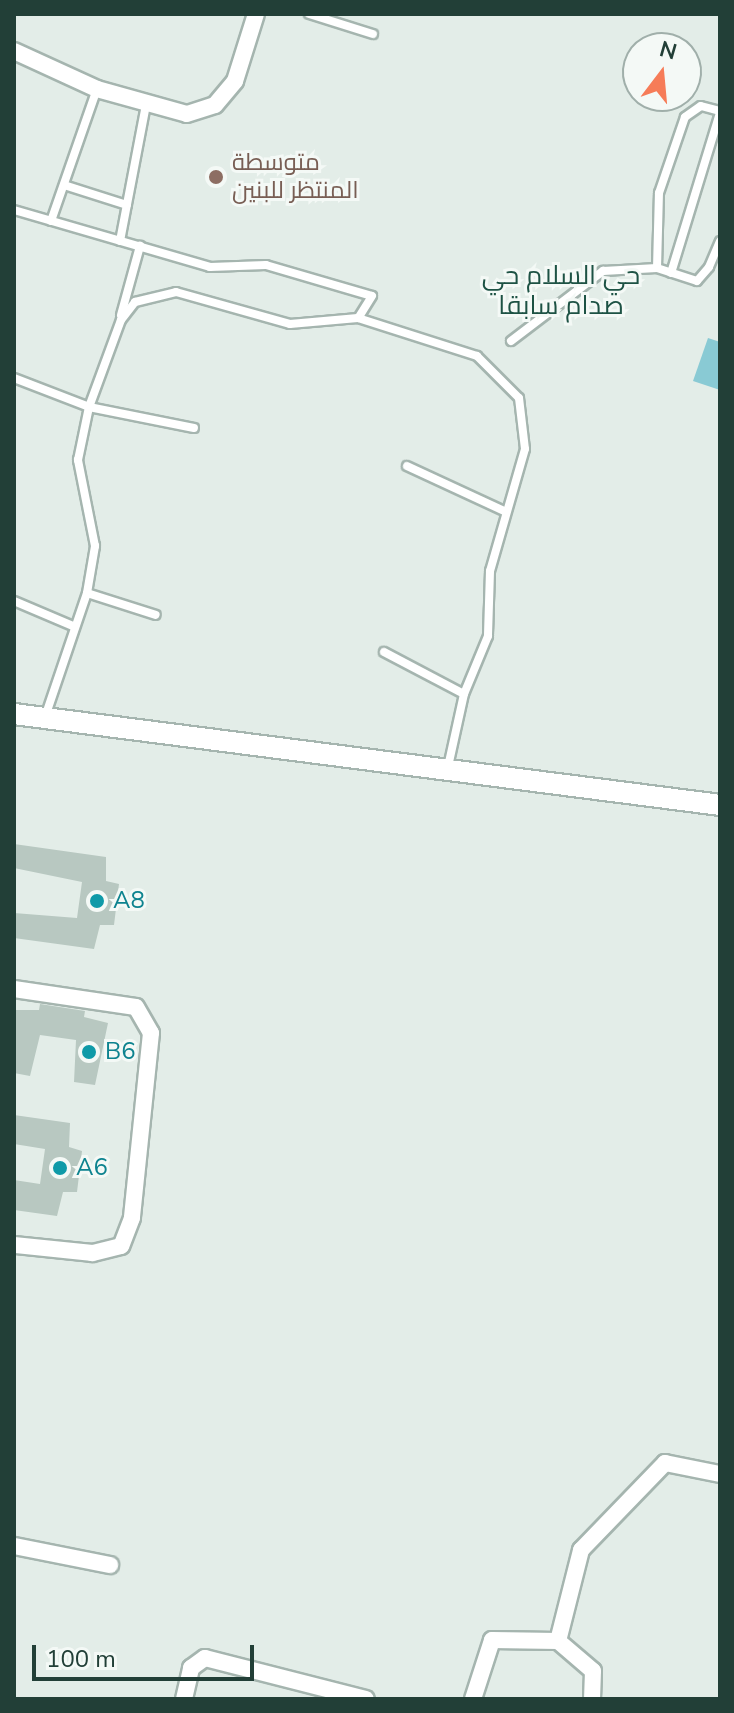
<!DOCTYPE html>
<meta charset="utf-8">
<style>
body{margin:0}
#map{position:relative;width:734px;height:1713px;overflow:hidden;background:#e3ede8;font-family:"Nunito Sans",Cairo,sans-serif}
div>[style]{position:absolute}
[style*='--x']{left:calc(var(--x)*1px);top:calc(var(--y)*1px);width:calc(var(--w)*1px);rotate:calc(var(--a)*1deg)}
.water>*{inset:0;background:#89cad4}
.building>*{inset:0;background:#b8c8c1}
.roads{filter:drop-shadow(2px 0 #a5b5af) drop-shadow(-2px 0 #a5b5af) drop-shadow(0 2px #a5b5af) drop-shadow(0 -2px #a5b5af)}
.service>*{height:8px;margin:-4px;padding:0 4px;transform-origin:4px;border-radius:4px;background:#fff}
.minor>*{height:16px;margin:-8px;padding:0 8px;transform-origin:8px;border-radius:8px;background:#fff}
.tertiary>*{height:20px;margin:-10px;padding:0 10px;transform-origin:10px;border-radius:10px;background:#fff}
.dots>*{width:22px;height:22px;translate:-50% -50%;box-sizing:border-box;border:4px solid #f4f9f6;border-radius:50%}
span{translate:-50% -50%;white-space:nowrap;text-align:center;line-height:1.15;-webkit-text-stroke:6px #f4f9f6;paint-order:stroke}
.education-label{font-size:24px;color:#785e54}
.left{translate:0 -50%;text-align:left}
.culture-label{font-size:24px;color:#0d838f}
.neighbourhood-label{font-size:26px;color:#1d5244}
.frame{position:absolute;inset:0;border:16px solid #223f37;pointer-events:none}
.north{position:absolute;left:622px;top:32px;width:80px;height:80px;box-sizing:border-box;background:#f4f9f6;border:2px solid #a0afaa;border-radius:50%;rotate:16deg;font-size:22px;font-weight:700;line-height:32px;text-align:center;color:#223f37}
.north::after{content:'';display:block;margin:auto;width:28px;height:36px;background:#f67c58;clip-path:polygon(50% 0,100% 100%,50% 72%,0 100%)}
.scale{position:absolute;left:32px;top:1645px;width:222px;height:36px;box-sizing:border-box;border:4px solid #223f37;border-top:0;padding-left:10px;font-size:24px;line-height:28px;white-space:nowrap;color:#223f37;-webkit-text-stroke:6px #f4f9f6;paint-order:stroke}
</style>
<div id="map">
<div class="water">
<div style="clip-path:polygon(708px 338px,720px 342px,720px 390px,693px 381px)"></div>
</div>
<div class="building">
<div style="clip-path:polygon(14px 844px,106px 857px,106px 881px,119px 884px,114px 925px,100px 925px,94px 949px,14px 938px,14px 913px,77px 918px,82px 882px,14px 868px)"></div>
<div style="clip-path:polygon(40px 1004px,85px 1011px,84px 1017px,108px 1023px,95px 1085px,74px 1082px,76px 1040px,40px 1035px,30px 1076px,14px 1073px,14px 1010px,39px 1010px)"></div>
<div style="clip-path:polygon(14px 1115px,70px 1123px,69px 1147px,82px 1151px,77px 1192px,63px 1192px,57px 1216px,14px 1210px,14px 1180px,40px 1184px,45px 1149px,14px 1144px)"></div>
</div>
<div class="roads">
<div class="service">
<div style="--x:309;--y:14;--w:67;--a:17.4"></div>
<div style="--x:64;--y:185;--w:66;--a:17.6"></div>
<div style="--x:14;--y:210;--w:204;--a:16.2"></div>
<div style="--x:210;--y:267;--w:56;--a:-2"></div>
<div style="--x:266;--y:265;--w:110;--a:16.3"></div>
<div style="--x:372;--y:296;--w:26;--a:122"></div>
<div style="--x:51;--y:221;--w:140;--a:-70.8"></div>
<div style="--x:120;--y:241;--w:138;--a:-79.2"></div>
<div style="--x:657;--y:268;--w:75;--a:-88.5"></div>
<div style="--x:659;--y:193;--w:80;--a:-71.1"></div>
<div style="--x:685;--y:117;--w:19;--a:-35"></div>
<div style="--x:701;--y:106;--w:20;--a:15"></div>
<div style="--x:671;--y:273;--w:167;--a:-73"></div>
<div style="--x:121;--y:315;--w:72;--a:-74.6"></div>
<div style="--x:511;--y:341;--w:116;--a:-37.3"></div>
<div style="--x:603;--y:271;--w:54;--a:-3.2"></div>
<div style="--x:657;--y:268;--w:42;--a:18"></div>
<div style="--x:697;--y:281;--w:18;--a:-49"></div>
<div style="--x:709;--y:267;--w:28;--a:-67"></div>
<div style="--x:14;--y:378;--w:80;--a:21.1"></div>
<div style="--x:89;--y:407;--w:107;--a:11.3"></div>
<div style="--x:407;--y:466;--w:107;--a:24.9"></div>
<div style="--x:87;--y:593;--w:72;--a:17.7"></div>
<div style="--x:14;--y:601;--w:64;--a:23"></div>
<div style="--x:384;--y:652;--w:90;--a:27.7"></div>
<div style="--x:45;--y:717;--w:131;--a:-71.3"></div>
<div style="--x:87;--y:593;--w:48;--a:-80.3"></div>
<div style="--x:95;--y:546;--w:88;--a:-101.2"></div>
<div style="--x:78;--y:460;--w:54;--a:-78.3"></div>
<div style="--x:89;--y:407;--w:93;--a:-69.8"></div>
<div style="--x:121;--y:320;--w:23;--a:-52"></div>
<div style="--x:135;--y:302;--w:42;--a:-13.7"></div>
<div style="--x:176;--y:292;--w:118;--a:15.7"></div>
<div style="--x:290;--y:324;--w:68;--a:-5"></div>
<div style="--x:358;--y:318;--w:125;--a:17.7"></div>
<div style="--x:477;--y:356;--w:59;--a:45"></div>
<div style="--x:519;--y:398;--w:51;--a:83.3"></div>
<div style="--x:525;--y:449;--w:127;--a:106"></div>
<div style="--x:490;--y:571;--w:65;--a:91.8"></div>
<div style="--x:488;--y:636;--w:63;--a:112.5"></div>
<div style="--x:464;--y:694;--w:75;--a:102.4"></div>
</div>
<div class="minor">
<div style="--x:14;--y:51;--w:91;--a:24.6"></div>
<div style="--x:97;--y:89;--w:93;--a:15.5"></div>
<div style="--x:187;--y:114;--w:29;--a:-18"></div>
<div style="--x:215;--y:105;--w:31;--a:-50"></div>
<div style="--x:235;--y:81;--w:70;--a:-72.6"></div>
<div style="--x:14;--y:989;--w:123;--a:8.4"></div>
<div style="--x:136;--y:1007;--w:30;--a:60"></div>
<div style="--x:151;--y:1033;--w:186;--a:95.9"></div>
<div style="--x:132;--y:1218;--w:30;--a:111"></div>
<div style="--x:121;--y:1246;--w:30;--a:166"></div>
<div style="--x:92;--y:1253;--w:78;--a:-174.1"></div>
<div style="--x:14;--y:1546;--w:98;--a:11.2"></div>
<div style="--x:558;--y:1641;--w:46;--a:40.6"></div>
<div style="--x:593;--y:1671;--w:28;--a:92"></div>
<div style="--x:184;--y:1699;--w:32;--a:-77"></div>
<div style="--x:191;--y:1668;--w:17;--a:-36"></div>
<div style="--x:205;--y:1658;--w:166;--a:14.3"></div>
<div style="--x:473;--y:1699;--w:62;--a:-72.1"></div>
<div style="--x:492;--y:1640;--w:66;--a:0.9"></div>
<div style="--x:558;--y:1641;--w:94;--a:-75.8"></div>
<div style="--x:581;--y:1550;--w:121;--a:-46"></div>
<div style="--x:665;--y:1463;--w:56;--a:11.3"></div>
</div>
<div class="tertiary">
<div style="--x:14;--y:714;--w:712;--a:7.34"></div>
</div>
</div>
<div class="dots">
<div style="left:216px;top:177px;background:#8d6e63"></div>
<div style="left:97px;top:901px;background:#0f9aa8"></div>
<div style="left:89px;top:1052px;background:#0f9aa8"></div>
<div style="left:60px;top:1168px;background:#0f9aa8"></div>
</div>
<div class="education-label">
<span class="left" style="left:232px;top:177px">متوسطة<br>المنتظر للبنين</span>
</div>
<div class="culture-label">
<span class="left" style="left:113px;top:901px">A8</span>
<span class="left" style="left:105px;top:1052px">B6</span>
<span class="left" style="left:76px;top:1168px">A6</span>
</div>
<div class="neighbourhood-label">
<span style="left:561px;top:291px">حي السلام حي<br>صدام سابقا</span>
</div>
<div class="frame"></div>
<div class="north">N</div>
<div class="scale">100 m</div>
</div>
